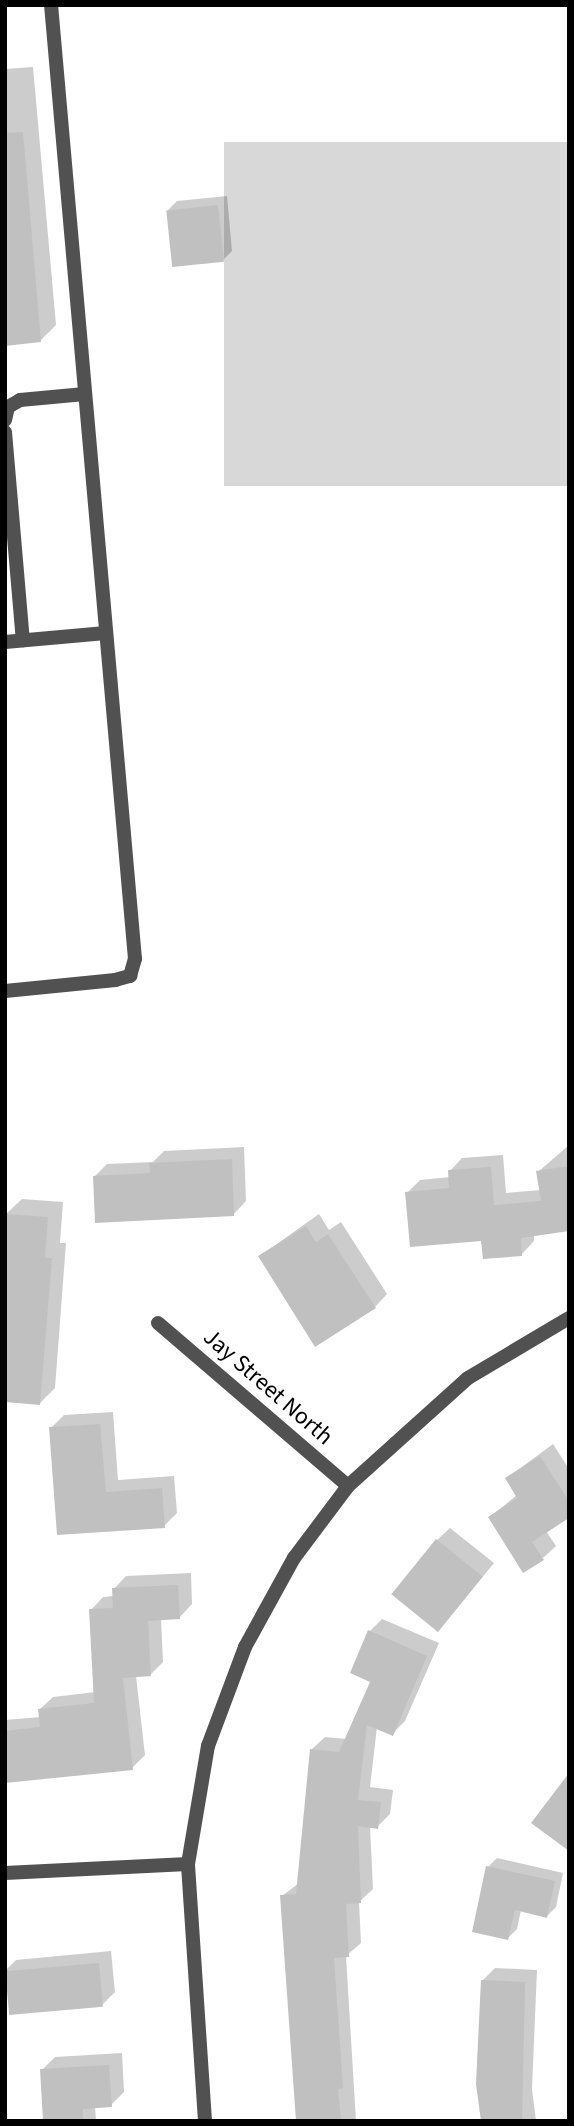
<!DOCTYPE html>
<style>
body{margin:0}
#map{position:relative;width:574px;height:2126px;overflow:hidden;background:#fff;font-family:"Source Sans 3",sans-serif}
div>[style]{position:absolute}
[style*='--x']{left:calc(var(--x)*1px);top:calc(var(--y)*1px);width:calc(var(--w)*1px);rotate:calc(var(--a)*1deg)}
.green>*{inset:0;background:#d8d8d8;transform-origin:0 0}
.shadow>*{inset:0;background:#0003}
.building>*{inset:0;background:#c0c0c0;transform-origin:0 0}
.service>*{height:14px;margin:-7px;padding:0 7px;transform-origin:7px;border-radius:7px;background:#515151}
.minor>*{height:14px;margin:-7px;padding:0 7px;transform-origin:7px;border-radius:7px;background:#515151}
span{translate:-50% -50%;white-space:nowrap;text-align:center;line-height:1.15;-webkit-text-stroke:7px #fff;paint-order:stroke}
.street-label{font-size:24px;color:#000}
.frame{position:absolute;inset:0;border:7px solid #000;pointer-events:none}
</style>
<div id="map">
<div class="green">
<div style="left:569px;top:142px;width:344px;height:345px;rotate:90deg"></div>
</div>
<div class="shadow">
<div style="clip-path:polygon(33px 67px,56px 325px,40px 341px,5px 344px,5px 69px)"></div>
<div style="clip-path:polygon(227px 196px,232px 251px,223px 260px,168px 210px,177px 201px)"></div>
<div style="clip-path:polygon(569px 1145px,569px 1229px,534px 1234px,534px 1241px,522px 1254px,483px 1239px,407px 1193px,420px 1180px,450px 1177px,450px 1171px,462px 1158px,503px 1155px,506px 1193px,541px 1190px,538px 1172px)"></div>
<div style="clip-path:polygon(244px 1147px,246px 1201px,234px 1214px,94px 1177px,107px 1164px,153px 1162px,164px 1151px)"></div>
<div style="clip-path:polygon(22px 1199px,63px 1202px,60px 1243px,66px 1243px,55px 1388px,40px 1403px,6px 1214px)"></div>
<div style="clip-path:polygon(319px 1214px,329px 1230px,341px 1222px,387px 1294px,375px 1307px,260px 1256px)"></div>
<div style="clip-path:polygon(113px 1412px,118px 1480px,174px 1476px,177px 1513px,164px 1526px,58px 1533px,51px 1428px,64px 1415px)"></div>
<div style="clip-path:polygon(553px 1444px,569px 1469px,569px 1516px,546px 1531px,556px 1546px,543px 1558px,490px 1517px,517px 1495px,507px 1478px)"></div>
<div style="clip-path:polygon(450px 1528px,494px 1563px,439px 1630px,437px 1540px)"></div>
<div style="clip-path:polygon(191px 1573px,192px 1604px,180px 1617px,161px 1618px,163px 1662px,150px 1675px,136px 1676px,145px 1755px,132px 1768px,5px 1782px,5px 1720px,41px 1717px,40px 1709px,53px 1697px,96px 1692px,91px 1610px,103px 1597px,114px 1596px,114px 1589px,126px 1576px)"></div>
<div style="clip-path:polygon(382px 1619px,439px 1643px,405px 1721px,392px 1734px,377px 1727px,370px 1787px,393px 1790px,390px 1814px,377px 1827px,370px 1826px,373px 1889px,359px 1902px,361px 1943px,346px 1956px,356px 2121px,299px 2121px,282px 1896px,299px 1883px,312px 1749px,325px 1737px,346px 1739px,372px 1681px,370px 1631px)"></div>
<div style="clip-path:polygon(497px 1858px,563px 1873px,556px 1907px,547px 1916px,521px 1910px,517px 1929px,508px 1938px,488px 1867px)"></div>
<div style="clip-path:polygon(111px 1951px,115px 1992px,102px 2005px,5px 1990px,5px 1971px,16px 1960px)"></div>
<div style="clip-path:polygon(495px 1968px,537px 1970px,532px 2089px,536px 2121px,471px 2121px,482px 2120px,482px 1981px)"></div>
<div style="clip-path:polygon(122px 2053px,124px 2092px,111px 2105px,95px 2106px,96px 2121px,45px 2121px,42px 2070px,55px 2057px)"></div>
</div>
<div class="building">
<div style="clip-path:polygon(23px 132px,41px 342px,5px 346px,5px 133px)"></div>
<div style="left:218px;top:205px;width:57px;height:52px;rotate:84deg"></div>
<div style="clip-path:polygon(232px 1159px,234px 1216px,95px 1223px,93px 1176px,150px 1173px,149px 1163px)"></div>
<div style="clip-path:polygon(569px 1166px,569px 1231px,521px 1238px,522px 1256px,483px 1259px,481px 1241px,410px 1247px,405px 1192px,449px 1188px,448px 1170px,491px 1167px,494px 1205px,541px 1201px,536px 1171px)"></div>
<div style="clip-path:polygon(5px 1214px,48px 1217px,45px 1258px,52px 1258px,40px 1405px,5px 1402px)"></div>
<div style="clip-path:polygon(306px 1226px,316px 1242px,328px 1234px,376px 1308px,315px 1347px,258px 1256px)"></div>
<div style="clip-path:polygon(100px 1424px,106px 1492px,162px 1488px,165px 1528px,57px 1535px,49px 1427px)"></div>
<div style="clip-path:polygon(540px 1456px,569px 1501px,569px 1518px,532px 1542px,544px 1560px,523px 1573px,488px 1517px,517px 1498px,505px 1478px)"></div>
<div style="left:436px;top:1539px;width:60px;height:71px;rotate:39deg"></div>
<div style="clip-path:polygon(178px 1585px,180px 1619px,148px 1621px,151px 1676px,123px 1678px,133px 1770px,5px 1783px,5px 1731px,40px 1727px,38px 1709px,94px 1703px,89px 1609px,113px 1608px,112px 1588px)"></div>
<div style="clip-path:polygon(368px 1630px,427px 1656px,393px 1736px,367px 1725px,358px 1800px,381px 1802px,378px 1829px,358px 1826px,361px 1903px,346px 1904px,349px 1957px,334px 1958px,343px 2088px,338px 2089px,341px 2121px,296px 2121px,280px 1895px,296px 1894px,310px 1749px,339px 1752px,370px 1682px,350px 1673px)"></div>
<div style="clip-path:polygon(569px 1773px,569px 1851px,531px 1823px)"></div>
<div style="clip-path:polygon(486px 1866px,555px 1881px,547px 1918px,515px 1910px,508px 1940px,472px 1932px)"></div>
<div style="left:99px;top:1963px;width:44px;height:94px;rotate:85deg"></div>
<div style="clip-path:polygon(481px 1980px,525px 1982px,522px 2121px,481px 2121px,476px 2084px)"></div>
<div style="clip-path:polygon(109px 2065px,112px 2107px,83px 2109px,83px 2121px,43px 2121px,40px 2069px)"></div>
</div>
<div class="service">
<div style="--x:5;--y:420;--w:13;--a:-77"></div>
<div style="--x:8;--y:407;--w:14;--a:-30"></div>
<div style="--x:20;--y:400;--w:65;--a:-5.3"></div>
<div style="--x:5;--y:432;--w:209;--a:85.1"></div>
<div style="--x:5;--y:642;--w:101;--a:-5.1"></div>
<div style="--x:5;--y:991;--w:111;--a:-5.7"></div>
<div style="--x:115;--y:980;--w:16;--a:-15"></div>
<div style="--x:130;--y:976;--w:18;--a:-74"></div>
<div style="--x:135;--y:959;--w:958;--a:-95.03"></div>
</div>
<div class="minor">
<div style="--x:158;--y:1323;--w:250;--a:40.6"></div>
<div style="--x:5;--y:1873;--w:183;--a:-2.8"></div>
<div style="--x:205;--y:2121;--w:258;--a:-93.8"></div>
<div style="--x:188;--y:1864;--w:120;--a:-80.4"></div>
<div style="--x:208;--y:1746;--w:106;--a:-69.5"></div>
<div style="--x:245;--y:1647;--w:102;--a:-61.2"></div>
<div style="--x:294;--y:1558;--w:90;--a:-53.1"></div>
<div style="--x:348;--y:1486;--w:161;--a:-42"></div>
<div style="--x:468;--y:1378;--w:117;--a:-30.7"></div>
</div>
<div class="street-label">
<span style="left:268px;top:1387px;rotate:41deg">Jay Street North</span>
</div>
<div class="frame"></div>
</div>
